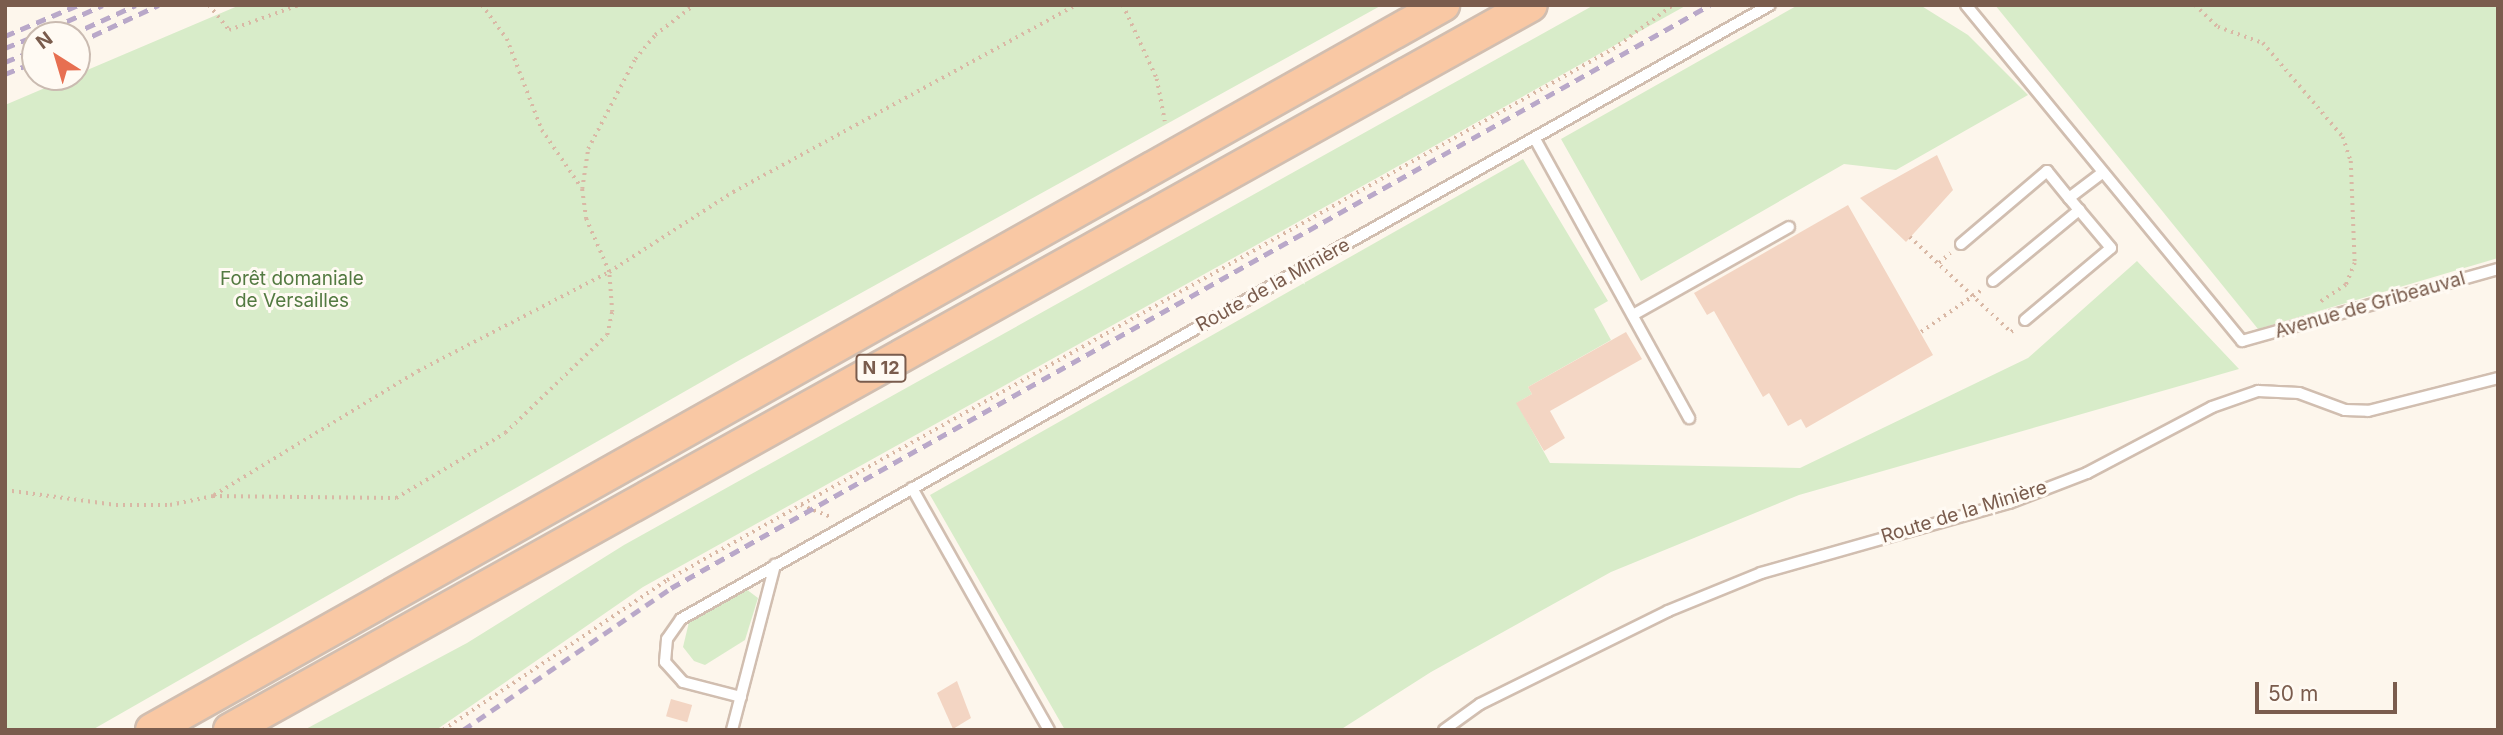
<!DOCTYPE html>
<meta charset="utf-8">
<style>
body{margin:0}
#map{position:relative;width:2503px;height:735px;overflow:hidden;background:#fdf6ec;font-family:Inter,sans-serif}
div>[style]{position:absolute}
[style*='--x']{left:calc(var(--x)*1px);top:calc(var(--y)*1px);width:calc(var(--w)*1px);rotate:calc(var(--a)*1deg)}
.green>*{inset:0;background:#d8ecc9}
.building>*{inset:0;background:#f3d5c3;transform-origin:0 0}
.path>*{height:3.5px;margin-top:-1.75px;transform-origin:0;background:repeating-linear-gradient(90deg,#d9b8a5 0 2px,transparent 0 7px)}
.roads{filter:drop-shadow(2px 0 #d1beb0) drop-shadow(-2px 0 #d1beb0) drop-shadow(0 2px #d1beb0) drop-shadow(0 -2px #d1beb0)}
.service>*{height:10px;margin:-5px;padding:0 5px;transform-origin:5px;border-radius:5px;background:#fff}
.trunk>*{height:32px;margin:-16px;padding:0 16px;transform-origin:16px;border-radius:16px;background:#f9c8a4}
.rail>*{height:5px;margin-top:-2.5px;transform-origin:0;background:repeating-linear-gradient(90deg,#b9a8c9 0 10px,transparent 0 17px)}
span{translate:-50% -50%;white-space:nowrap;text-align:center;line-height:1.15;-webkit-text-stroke:6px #fffaf3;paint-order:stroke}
.shield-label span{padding:2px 5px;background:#fffaf3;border:2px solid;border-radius:5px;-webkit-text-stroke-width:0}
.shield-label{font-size:18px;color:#7a5c4d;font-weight:700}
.park-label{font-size:19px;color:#537a41}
.street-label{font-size:19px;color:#7a5c4d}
.frame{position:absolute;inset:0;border:7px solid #7a5c4d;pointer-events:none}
.north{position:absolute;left:21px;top:21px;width:70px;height:70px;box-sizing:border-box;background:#fffaf3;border:2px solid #cabbb1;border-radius:50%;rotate:323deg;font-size:19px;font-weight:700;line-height:28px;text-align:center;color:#7a5c4d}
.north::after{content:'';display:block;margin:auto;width:24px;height:32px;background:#e76f51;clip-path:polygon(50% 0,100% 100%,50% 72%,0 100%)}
.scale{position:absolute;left:2255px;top:682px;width:142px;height:32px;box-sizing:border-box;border:4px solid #7a5c4d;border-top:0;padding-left:9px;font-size:21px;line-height:24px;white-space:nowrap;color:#7a5c4d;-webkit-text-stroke:5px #fffaf3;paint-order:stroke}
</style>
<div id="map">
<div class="green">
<div style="clip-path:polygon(240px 5px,1382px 5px,738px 361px,92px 730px,5px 730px,5px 105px)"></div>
<div style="clip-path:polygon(1594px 5px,1687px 5px,643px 587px,436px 730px,304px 730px,467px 643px,624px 545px)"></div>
<div style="clip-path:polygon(1798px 5px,1920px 5px,1968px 35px,2028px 95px,1896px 170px,1844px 164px,1641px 281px,1561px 139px)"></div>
<div style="clip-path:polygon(1995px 5px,2498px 5px,2498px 258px,2258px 329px)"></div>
<div style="clip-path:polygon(1523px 159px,1608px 301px,1594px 309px,1611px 340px,1528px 387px,1532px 394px,1517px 403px,1550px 463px,1800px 468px,2028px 358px,2137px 261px,2239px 369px,1799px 495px,1611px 572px,1431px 672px,1340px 730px,1065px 730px,930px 495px)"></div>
<div style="clip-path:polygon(746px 589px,758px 598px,745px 640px,705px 665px,694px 661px,683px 647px,689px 622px)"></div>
</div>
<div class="building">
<div style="clip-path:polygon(1937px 155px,1953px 190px,1906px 242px,1860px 198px)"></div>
<div style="clip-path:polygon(1848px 205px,1933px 355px,1806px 428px,1801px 419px,1788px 426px,1769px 393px,1763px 397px,1714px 311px,1707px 315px,1694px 293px)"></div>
<div style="clip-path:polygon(1626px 332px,1642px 359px,1550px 411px,1565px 438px,1544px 451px,1516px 403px,1532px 394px,1528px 387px)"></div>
<div style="clip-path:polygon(957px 681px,971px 718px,953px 729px,937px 693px)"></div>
<div style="left:671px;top:699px;width:22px;height:18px;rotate:16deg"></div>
</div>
<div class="path">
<div style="--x:209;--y:5;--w:32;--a:51"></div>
<div style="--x:229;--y:30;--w:74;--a:-19.7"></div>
<div style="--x:482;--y:5;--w:42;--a:53.7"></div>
<div style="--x:507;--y:39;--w:97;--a:69"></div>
<div style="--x:542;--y:130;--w:69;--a:55.6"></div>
<div style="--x:1123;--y:5;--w:81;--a:65.3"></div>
<div style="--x:1157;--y:79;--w:43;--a:79.2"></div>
<div style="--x:2195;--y:5;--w:32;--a:44"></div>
<div style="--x:2218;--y:27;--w:48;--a:19.6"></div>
<div style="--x:2263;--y:43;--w:123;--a:49.6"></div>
<div style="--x:2343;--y:137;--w:25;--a:72"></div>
<div style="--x:2351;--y:161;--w:102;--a:87.8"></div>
<div style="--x:2355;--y:263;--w:24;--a:112"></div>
<div style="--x:2346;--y:285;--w:32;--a:146"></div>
<div style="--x:1910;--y:237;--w:139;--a:43.2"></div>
<div style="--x:2011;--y:332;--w:6;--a:-39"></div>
<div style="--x:1939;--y:263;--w:15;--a:-42"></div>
<div style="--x:1921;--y:332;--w:75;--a:-34.7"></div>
<div style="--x:5;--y:490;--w:112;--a:7.7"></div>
<div style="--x:116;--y:505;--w:54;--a:0"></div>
<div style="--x:170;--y:505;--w:44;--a:-11.8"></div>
<div style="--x:213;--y:496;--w:183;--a:0.6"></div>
<div style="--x:396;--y:498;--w:127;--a:-30.8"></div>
<div style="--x:505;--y:433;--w:141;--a:-43.9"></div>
<div style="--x:607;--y:335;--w:24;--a:-78"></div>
<div style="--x:612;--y:312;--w:40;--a:-94.3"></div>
<div style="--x:609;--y:272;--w:58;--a:-113.5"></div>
<div style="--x:586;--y:219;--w:30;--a:-98"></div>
<div style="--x:582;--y:189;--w:40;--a:-81.5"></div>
<div style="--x:588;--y:149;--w:102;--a:-62.4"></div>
<div style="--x:635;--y:59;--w:31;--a:-50"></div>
<div style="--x:655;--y:35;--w:49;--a:-37.6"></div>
<div style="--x:214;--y:495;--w:239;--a:-31.3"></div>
<div style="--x:418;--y:371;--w:215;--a:-27.4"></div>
<div style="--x:609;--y:272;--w:148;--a:-32.8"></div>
<div style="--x:733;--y:192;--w:391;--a:-28.6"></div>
<div style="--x:801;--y:505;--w:32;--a:22"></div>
<div style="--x:443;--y:730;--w:270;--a:-33.8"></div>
<div style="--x:667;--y:580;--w:1085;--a:-29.31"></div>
<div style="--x:1613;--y:49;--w:74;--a:-36.3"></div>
</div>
<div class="roads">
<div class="service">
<div style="--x:1966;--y:5;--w:435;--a:50.6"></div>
<div style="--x:2242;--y:341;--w:266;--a:-15.7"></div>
<div style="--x:1535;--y:139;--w:319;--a:61.1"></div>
<div style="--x:1961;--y:244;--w:113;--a:-40.3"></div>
<div style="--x:2047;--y:171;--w:35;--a:51"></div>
<div style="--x:2069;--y:198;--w:41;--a:-37.1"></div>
<div style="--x:1993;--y:281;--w:112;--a:-39.5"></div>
<div style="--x:1633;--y:315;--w:179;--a:-29.4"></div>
<div style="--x:2025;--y:320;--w:112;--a:-39.9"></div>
<div style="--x:2111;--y:248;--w:65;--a:-130"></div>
<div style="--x:912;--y:488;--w:278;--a:60.5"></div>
<div style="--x:741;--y:697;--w:60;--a:-165.5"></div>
<div style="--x:683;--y:682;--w:27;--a:-132"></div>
<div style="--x:665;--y:662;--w:23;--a:-85"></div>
<div style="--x:667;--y:639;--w:24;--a:-55"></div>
<div style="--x:681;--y:619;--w:1250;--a:-29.42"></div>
<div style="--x:732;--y:730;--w:171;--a:-75.4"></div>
<div style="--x:1444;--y:730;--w:44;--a:-35.8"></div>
<div style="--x:1480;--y:704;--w:210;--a:-26.3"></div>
<div style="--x:1668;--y:611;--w:100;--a:-22.2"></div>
<div style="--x:1761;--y:573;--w:258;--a:-15.8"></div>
<div style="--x:2009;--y:503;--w:84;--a:-21"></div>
<div style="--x:2087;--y:473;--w:141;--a:-27.8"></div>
<div style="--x:2212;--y:407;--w:49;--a:-19.2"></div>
<div style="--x:2258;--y:391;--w:41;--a:2.8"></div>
<div style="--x:2299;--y:393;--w:49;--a:20.3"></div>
<div style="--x:2345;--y:410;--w:23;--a:2"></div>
<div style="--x:2368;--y:411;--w:134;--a:-14.2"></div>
</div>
<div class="trunk">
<div style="--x:152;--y:730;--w:1481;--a:-29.32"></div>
<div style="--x:230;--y:730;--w:1489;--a:-29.13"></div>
</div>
</div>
<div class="rail">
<div style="--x:36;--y:35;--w:73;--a:-24.1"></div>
<div style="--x:70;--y:35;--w:72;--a:-24.4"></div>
<div style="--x:5;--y:36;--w:79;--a:-23"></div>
<div style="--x:77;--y:43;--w:90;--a:-24.9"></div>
<div style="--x:5;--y:48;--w:32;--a:-22"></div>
<div style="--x:5;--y:62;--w:32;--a:-22"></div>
<div style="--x:5;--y:74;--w:32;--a:-22"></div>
<div style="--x:463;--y:730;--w:252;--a:-34.3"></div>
<div style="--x:671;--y:588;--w:1191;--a:-29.3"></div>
</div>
<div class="shield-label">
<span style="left:881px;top:368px">N 12</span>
</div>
<div class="park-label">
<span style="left:292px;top:290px">Forêt domaniale<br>de Versailles</span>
</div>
<div class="street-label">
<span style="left:1273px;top:285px;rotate:-29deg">Route de la Minière</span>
<span style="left:2370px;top:305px;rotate:-16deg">Avenue de Gribeauval</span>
<span style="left:1964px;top:512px;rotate:-17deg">Route de la Minière</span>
</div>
<div class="frame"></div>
<div class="north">N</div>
<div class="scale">50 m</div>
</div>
